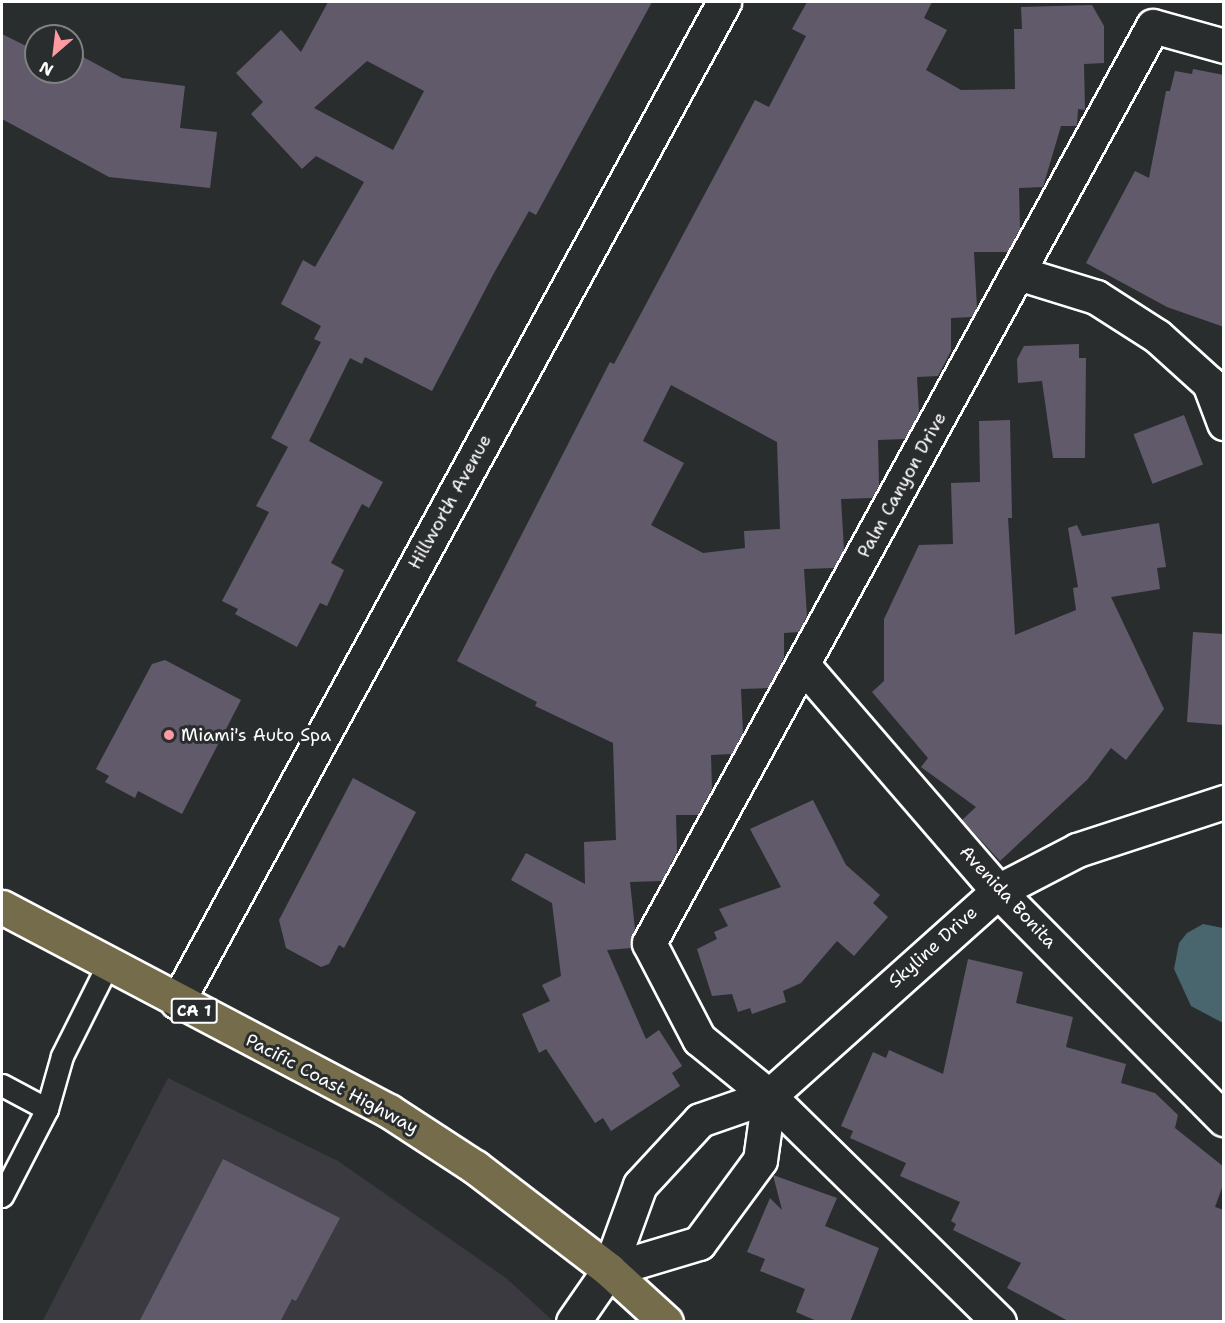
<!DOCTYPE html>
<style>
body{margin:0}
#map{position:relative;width:1225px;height:1323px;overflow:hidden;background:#2a2d2e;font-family:"Shantell Sans",sans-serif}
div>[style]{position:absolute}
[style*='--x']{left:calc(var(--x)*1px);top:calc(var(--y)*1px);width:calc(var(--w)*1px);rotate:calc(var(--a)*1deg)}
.built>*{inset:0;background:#3a3a40}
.water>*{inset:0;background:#49656d}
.building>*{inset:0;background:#615a6b;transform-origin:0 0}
.roads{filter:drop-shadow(2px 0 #fff) drop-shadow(-2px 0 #fff) drop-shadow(0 2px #fff) drop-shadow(0 -2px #fff)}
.lane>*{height:21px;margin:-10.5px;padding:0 10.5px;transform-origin:10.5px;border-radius:10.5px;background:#2a2d2e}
.street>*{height:33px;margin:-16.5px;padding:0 16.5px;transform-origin:16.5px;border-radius:16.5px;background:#2a2d2e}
.highway>*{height:33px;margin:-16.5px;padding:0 16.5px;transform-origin:16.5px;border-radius:16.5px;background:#746c4b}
.dots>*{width:16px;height:16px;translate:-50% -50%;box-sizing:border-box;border:3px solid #2a2d2e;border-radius:50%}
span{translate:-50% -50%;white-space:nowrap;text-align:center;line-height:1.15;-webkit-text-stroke:6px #2a2d2e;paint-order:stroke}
.shield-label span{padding:2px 4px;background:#2a2d2e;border:2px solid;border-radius:4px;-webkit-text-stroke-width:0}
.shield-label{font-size:16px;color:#fff;font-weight:700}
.street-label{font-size:18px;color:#fff}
.poi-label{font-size:18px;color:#fff}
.left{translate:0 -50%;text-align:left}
.frame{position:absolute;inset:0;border:3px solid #fff;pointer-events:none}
.north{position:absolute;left:24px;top:24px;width:60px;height:60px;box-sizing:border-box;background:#2a2d2e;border:2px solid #7f8182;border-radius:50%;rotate:208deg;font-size:16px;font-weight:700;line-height:24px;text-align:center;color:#fff}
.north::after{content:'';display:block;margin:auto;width:21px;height:27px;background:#ff9aa2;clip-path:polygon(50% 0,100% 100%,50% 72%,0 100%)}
</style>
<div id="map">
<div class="built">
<div style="clip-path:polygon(168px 1078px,338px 1161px,506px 1278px,553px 1321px,42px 1322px)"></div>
</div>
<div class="water">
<div style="clip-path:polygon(1203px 924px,1223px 928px,1223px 1023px,1191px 1006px,1174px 969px,1179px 943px,1187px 933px)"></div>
</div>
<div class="building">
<div style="clip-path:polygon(evenodd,328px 2px,652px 2px,536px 215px,529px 211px,494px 273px,432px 391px,365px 357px,362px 364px,350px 358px,309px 441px,383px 482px,369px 508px,362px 504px,331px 563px,344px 570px,327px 606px,320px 603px,297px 647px,235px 614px,238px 609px,222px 601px,269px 512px,256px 506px,288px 447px,271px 438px,321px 342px,314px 339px,321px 326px,281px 304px,303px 260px,315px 267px,364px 182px,316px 156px,302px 169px,251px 114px,263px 102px,236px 73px,281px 30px,301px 52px,328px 2px,367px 61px,424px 91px,393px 150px,314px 108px,367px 61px)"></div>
<div style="clip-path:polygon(evenodd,807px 2px,932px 2px,924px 18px,947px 30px,926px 70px,961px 90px,1015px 89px,1014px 29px,1022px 29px,1021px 7px,1092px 5px,1104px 26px,1104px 63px,1084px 64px,1085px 110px,1078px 109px,1077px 126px,1061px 126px,1043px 187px,1019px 188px,1020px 229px,1008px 252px,974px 252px,977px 308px,972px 317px,951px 318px,951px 351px,938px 376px,917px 377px,919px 413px,905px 439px,878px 440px,879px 486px,872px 498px,841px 499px,844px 550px,834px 568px,804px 569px,807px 616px,799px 632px,784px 633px,784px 658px,768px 688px,741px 689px,743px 733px,732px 754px,711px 755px,712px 789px,698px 815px,676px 815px,677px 852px,662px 881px,630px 882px,635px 929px,631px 948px,607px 950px,646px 1039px,659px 1030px,682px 1066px,672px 1073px,680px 1086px,611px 1131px,603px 1118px,595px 1123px,546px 1049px,539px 1053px,522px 1014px,550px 1001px,542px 985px,561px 976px,552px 903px,511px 880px,526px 853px,585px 884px,584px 842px,616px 840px,613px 743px,535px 706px,537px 702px,457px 661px,610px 362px,614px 364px,755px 100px,769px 107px,806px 36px,792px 29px,807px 2px,671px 385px,777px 442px,780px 529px,744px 531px,745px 548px,703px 553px,651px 525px,684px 463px,643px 441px,671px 385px)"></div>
<div style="clip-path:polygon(2px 34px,36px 51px,36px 72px,72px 72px,72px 51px,122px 78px,185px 86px,180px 128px,217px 132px,210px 188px,109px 177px,2px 119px)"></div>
<div style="clip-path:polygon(1193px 69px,1224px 75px,1224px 327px,1167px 307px,1086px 263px,1135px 171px,1149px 178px,1166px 91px,1170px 91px,1175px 71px,1192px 74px)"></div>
<div style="clip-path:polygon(1079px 344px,1079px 358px,1086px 358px,1085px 458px,1053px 458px,1042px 381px,1018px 383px,1017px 359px,1024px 346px)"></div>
<div style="left:1184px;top:415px;width:53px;height:54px;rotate:69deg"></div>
<div style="clip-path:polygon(1010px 420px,1012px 518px,1008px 518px,1015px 635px,1076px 610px,1073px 588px,1078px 587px,1068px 528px,1077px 525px,1082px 536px,1159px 523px,1166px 567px,1157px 568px,1160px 589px,1111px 597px,1164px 709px,1126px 760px,1111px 748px,1087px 780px,1000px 861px,962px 820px,976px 807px,921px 767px,928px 758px,872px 692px,884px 681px,884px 619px,919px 545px,953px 544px,951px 483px,980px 482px,979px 421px)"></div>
<div style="clip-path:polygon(1193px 632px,1224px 634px,1224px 725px,1187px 722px)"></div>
<div style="clip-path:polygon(165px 660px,241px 700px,182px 814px,138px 791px,135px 798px,105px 782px,109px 776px,96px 769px,152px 664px)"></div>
<div style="clip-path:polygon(353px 778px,416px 812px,344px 948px,339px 945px,329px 964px,321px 967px,286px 948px,279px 920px)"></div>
<div style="clip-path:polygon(813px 800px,846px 865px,880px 895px,873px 903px,888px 917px,854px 956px,837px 941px,801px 983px,783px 991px,786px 1002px,752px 1014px,750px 1008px,738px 1012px,732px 994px,712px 996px,697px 949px,717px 939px,714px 932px,728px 926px,719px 909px,781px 887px,750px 829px)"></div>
<div style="clip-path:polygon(968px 959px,1023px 972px,1016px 1003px,1073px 1017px,1066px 1047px,1126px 1064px,1121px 1083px,1155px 1093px,1178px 1115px,1175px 1128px,1224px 1167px,1224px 1182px,1215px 1207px,1224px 1210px,1224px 1322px,1070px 1322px,1007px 1288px,1021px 1263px,953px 1230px,956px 1224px,951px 1221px,960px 1202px,900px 1176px,906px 1163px,850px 1138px,853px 1131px,841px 1126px,873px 1052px,886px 1058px,889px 1050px,943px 1074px)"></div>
<div style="clip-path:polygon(223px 1159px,340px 1218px,296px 1301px,292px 1299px,280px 1322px,139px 1322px)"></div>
<div style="clip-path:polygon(773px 1175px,837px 1198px,825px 1226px,879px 1248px,850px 1322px,819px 1322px,796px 1312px,805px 1289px,760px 1271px,765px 1259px,747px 1252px,770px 1198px,782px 1210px)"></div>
</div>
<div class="roads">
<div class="lane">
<div style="--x:2;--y:1085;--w:51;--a:28.1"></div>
<div style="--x:2;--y:1196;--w:98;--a:-62.7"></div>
<div style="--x:47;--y:1109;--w:55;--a:-74.2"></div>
<div style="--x:62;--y:1056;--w:103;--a:-63.4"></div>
</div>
<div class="street">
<div style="--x:1018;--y:273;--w:82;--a:17.1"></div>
<div style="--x:1096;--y:297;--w:72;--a:32.6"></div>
<div style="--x:1157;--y:336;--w:70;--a:42.1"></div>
<div style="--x:1209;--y:383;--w:43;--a:69.4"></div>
<div style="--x:803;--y:665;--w:298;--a:49.2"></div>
<div style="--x:998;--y:891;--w:321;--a:45.3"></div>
<div style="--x:177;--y:1002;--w:1140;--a:-61.32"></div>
<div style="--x:609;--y:1270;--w:94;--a:-16.7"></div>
<div style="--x:699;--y:1243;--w:103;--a:-53.7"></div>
<div style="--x:760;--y:1160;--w:65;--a:-82"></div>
<div style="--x:573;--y:1322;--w:63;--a:-55.3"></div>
<div style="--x:609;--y:1270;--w:90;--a:-70"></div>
<div style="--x:640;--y:1185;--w:88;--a:-47.3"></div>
<div style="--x:700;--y:1120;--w:73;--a:-19.2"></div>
<div style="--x:769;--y:1096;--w:307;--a:-41.8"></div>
<div style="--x:998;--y:891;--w:89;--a:-27.4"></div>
<div style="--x:1077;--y:850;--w:155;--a:-18.1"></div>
<div style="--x:999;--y:1322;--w:322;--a:-135.5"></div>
<div style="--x:769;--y:1096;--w:90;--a:-140.8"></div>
<div style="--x:699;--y:1039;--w:108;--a:-117.5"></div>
<div style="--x:649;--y:943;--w:1046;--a:-61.21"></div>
<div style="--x:1153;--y:26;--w:74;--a:15.7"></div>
</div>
<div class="highway">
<div style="--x:2;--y:907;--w:437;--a:27.8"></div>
<div style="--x:389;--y:1111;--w:103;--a:33.1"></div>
<div style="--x:475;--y:1167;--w:169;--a:37.5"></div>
<div style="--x:609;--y:1270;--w:77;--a:42.4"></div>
</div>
</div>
<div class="dots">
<div style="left:169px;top:735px;background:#ff9aa2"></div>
</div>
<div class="shield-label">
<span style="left:194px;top:1011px">CA 1</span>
</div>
<div class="street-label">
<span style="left:902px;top:485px;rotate:-61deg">Palm Canyon Drive</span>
<span style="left:450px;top:502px;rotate:-61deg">Hillworth Avenue</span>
<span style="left:1008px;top:897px;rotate:47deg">Avenida Bonita</span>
<span style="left:933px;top:947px;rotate:-42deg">Skyline Drive</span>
<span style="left:332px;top:1084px;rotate:28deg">Pacific Coast Highway</span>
</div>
<div class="poi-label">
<span class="left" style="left:181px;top:735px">Miami's Auto Spa</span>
</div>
<div class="frame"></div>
<div class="north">N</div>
</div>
